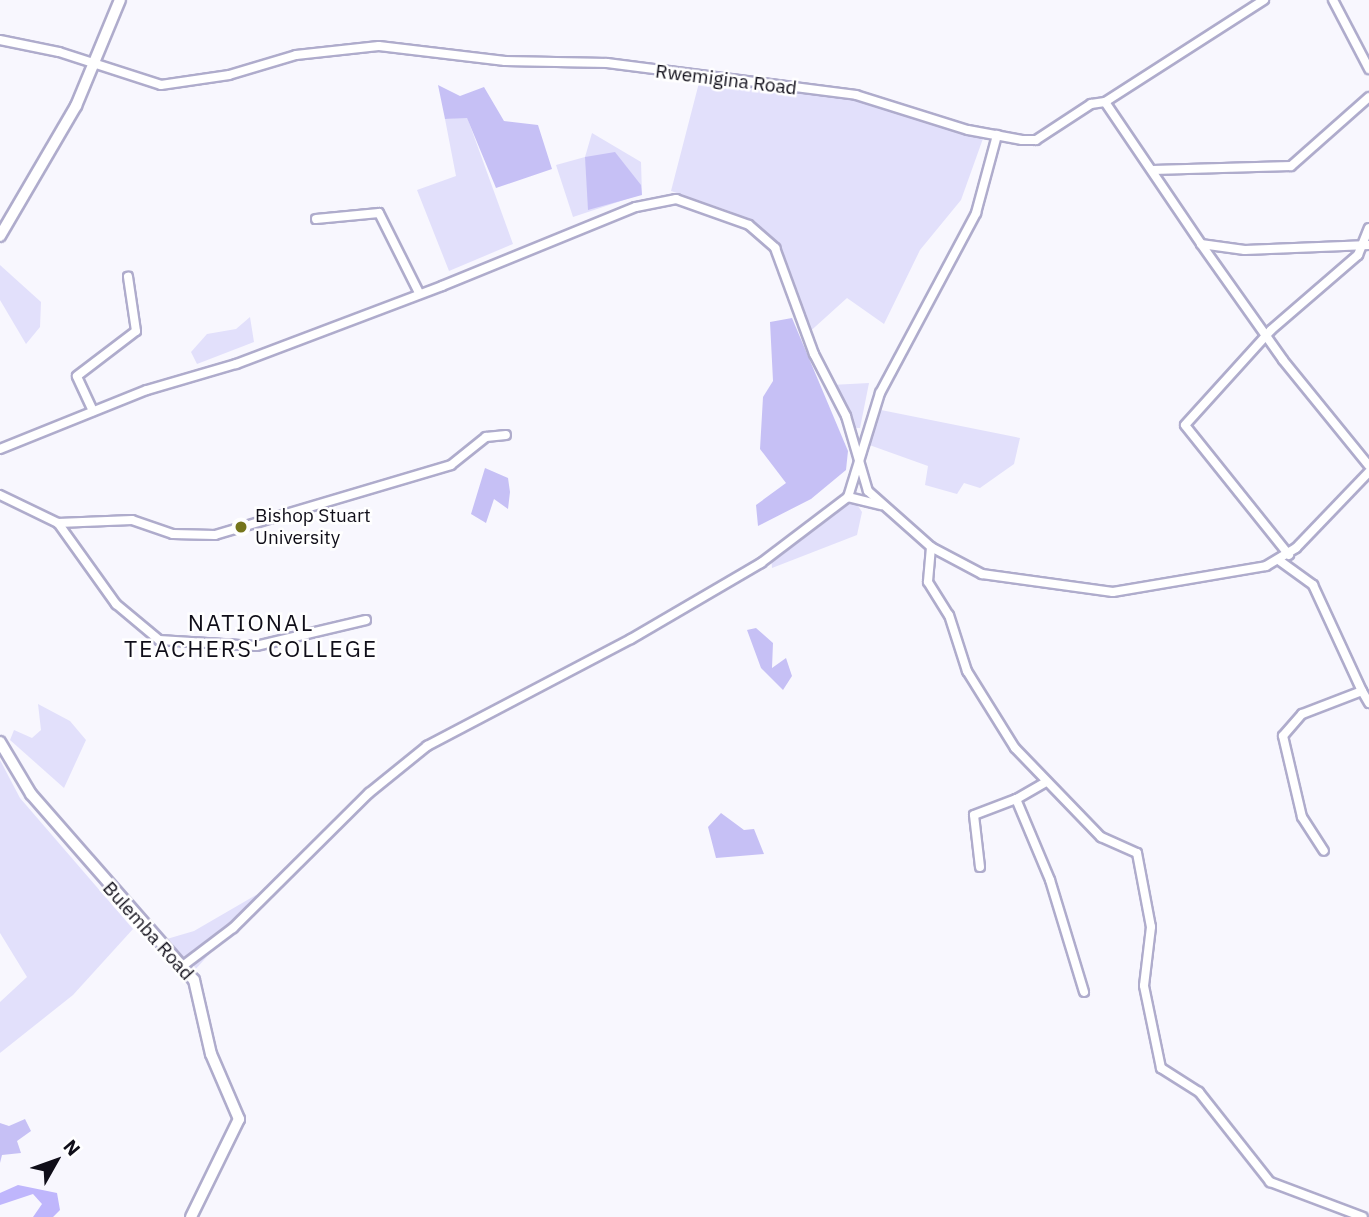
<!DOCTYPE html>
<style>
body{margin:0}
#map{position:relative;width:1369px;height:1217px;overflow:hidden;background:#f8f7fe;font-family:"IBM Plex Sans",sans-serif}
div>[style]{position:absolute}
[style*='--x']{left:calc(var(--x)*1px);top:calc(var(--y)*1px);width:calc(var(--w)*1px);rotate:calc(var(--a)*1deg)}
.green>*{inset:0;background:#e2e0fb}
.forest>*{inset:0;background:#c6c0f5}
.water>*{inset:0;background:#bfb6fc}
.roads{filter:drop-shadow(2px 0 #afaccc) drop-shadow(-2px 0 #afaccc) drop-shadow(0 2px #afaccc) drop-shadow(0 -2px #afaccc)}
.street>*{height:8px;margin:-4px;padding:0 4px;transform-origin:4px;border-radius:4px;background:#fff}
.secondary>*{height:10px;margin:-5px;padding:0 5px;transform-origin:5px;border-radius:5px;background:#fff}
.dots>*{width:19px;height:19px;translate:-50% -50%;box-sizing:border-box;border:4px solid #fff;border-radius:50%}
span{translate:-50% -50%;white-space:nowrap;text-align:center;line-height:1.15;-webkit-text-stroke:5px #fff;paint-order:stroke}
.street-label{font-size:19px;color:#100e19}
.poi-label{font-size:19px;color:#100e19}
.left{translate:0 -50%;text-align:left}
.quarter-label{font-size:23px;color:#100e19;letter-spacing:2px}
.north{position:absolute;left:21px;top:1126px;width:70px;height:70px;-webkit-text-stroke:5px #fff;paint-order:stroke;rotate:50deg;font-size:19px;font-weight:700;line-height:28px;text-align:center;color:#100e19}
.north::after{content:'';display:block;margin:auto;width:24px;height:32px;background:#100e19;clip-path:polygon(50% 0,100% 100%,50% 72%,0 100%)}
</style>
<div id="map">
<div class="green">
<div style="clip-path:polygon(701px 75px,852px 89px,985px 133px,961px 200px,920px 250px,884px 324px,847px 298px,805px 336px,786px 271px,757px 228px,732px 212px,671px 191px)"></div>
<div style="clip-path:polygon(467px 117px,513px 244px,449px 271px,417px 190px,456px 176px,445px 119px)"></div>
<div style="clip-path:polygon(592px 133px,641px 162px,642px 194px,573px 217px,556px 165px,585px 157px)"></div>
<div style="clip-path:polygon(0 265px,41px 302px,40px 327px,26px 344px,0 300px)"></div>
<div style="clip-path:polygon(250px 317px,254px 342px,197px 364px,191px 352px,207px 334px,236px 329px)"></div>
<div style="clip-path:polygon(869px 383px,860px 428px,852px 428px,831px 385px)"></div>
<div style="clip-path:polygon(871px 408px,1020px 438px,1014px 464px,980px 488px,964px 483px,957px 494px,925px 485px,928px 466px,861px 442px)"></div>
<div style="clip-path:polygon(842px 497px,854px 500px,862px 512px,857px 535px,772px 568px,771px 555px)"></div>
<div style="clip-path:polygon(38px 704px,70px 721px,86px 740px,64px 788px,10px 740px,14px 730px,32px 738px,41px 730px)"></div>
<div style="clip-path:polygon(0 760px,20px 798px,133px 929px,73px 995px,0 1053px,0 1002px,27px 977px,0 933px)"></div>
<div style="clip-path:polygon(270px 887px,193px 972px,160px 941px,194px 931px)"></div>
</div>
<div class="forest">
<div style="clip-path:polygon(438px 85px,460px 96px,484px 87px,504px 121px,538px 125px,552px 169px,496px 188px,467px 118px,445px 119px)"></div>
<div style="clip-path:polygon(615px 152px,641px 185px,642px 195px,588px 210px,585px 157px)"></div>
<div style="clip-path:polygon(792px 318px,848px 451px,846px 470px,811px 499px,758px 526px,756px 505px,786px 483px,760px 449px,763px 397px,773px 381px,770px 322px)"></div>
<div style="clip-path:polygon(485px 468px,508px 478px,510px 492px,508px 509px,494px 499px,486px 523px,471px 514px)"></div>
<div style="clip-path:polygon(756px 628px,773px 643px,772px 668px,786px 658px,792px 676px,783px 690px,761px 668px,747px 630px)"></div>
<div style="clip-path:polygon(721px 813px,744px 830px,754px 829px,764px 854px,716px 858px,708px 827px)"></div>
<div style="clip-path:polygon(25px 1119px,31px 1131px,17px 1141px,21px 1153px,2px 1155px,0 1163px,0 1123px,9px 1126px)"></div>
</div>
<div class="water">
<div style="clip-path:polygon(18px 1185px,57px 1193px,60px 1210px,53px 1217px,33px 1217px,42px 1204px,33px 1194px,0 1205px,0 1193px)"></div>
</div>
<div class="roads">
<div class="street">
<div style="--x:1333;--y:0;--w:78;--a:62.4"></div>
<div style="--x:0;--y:40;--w:60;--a:11.5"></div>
<div style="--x:59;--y:52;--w:107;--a:17.9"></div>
<div style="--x:161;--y:85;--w:69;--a:-8.4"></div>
<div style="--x:229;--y:75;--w:70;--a:-16.6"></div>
<div style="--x:296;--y:55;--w:83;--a:-6.2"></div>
<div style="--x:379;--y:46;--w:127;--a:6.8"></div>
<div style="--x:505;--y:61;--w:102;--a:1.1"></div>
<div style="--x:607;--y:63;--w:251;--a:7.3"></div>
<div style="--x:856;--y:95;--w:117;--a:17.4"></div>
<div style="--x:968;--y:130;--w:55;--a:10.5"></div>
<div style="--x:1022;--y:140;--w:14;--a:0"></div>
<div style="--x:1036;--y:140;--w:66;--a:-33.2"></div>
<div style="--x:1091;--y:104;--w:14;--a:-8"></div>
<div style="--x:1105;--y:102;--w:171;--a:55.9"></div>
<div style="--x:1201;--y:244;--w:44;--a:7.8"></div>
<div style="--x:1245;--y:250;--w:124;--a:-2.3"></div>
<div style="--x:1105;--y:102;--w:189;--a:-32.7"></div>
<div style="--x:1153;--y:170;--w:138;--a:-1.7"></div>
<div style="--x:1291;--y:166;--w:104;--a:-41.5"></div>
<div style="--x:316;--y:219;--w:63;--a:-5.4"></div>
<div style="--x:379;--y:213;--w:89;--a:63.4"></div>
<div style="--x:1201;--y:244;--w:142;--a:54.7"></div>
<div style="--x:1283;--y:360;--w:136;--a:50.9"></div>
<div style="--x:93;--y:411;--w:38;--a:-115"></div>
<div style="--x:77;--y:376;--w:74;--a:-37.3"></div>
<div style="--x:136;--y:331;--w:55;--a:-98.4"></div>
<div style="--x:0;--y:449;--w:158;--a:-21.9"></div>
<div style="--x:147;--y:390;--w:93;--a:-16.3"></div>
<div style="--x:236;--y:364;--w:220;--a:-20.7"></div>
<div style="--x:442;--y:286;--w:209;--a:-22.2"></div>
<div style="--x:636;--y:207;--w:41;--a:-11.3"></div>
<div style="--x:676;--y:199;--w:77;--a:19.6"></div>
<div style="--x:749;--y:225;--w:35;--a:41"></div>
<div style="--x:775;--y:248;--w:113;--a:69.8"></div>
<div style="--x:814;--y:354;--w:70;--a:62.7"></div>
<div style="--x:846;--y:416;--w:78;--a:73.7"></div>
<div style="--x:868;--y:491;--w:84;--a:41.6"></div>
<div style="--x:931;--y:547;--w:58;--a:27.9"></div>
<div style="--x:982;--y:574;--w:132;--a:7.8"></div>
<div style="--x:1113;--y:592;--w:155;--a:-9.6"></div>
<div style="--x:1266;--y:566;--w:35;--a:-31"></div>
<div style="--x:1296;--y:548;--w:105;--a:-46.2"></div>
<div style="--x:0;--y:495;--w:64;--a:25.8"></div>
<div style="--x:58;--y:523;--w:74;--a:-2.3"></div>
<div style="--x:132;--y:520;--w:43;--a:18.9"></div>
<div style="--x:173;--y:534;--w:42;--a:1.4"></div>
<div style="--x:215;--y:535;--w:246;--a:-16.5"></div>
<div style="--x:451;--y:465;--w:45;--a:-38.7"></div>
<div style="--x:486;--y:437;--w:20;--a:-6"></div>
<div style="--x:848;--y:497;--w:34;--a:14"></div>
<div style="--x:58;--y:523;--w:100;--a:54.4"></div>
<div style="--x:116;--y:604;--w:56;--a:39.9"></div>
<div style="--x:159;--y:640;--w:97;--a:3.5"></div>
<div style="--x:256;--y:646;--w:113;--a:-13.3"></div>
<div style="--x:931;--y:547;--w:35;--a:95"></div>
<div style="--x:928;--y:582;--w:39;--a:58"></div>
<div style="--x:949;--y:615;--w:59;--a:72.2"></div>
<div style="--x:967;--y:671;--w:91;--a:58.1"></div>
<div style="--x:1015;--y:748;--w:124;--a:46"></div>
<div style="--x:1101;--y:837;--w:39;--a:24"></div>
<div style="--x:1137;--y:853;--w:75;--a:79.3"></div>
<div style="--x:1151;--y:927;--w:59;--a:96.8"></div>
<div style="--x:1144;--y:986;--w:84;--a:78.3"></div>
<div style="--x:1161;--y:1068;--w:45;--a:32.3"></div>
<div style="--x:1199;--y:1092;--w:115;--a:51.7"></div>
<div style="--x:1270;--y:1182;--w:99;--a:20.6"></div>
<div style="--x:1289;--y:555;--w:166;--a:-128.7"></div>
<div style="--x:1185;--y:425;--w:128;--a:-47.8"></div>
<div style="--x:1271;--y:330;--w:115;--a:-40.8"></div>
<div style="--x:1358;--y:255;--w:29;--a:-68"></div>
<div style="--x:1280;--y:561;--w:41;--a:36"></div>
<div style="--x:1313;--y:585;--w:117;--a:65.2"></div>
<div style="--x:1362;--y:691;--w:64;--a:159"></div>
<div style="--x:1302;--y:714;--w:29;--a:131"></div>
<div style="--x:1283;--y:736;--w:83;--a:76.8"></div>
<div style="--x:1302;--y:817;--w:40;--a:57.1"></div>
<div style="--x:1362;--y:691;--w:14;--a:60"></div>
<div style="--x:1046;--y:782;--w:34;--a:150"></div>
<div style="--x:1016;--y:799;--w:88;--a:67.2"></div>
<div style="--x:1050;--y:880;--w:117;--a:73.1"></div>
<div style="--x:980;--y:867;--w:52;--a:-96.6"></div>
<div style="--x:974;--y:815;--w:45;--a:-20.9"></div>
<div style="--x:184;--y:965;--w:61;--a:-37.1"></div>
<div style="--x:233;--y:928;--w:192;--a:-44.8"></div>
<div style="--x:369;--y:793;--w:75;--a:-39"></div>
<div style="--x:427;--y:746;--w:230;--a:-27.7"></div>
<div style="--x:631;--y:639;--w:151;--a:-30.3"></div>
<div style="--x:761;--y:563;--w:109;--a:-37.2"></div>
<div style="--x:848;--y:497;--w:109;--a:-72.9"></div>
<div style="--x:880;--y:393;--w:204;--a:-61.9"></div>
<div style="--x:976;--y:213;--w:81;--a:-74.9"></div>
</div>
<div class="secondary">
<div style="--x:0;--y:236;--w:151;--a:-59.7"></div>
<div style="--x:76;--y:106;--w:115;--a:-67.5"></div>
<div style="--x:0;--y:742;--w:61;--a:59.2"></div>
<div style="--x:31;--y:794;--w:247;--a:48.8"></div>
<div style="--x:194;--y:980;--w:76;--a:77.1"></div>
<div style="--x:211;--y:1054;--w:71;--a:66.7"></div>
<div style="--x:239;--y:1119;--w:109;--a:116.1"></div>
</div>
</div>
<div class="dots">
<div style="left:241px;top:527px;background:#76761c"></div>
</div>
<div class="street-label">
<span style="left:726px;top:80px;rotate:7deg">Rwemigina Road</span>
<span style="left:148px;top:931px;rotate:48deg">Bulemba Road</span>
</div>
<div class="poi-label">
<span class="left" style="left:255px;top:527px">Bishop Stuart<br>University</span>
</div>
<div class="quarter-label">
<span style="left:251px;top:635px">NATIONAL<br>TEACHERS' COLLEGE</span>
</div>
<div class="north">N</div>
</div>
